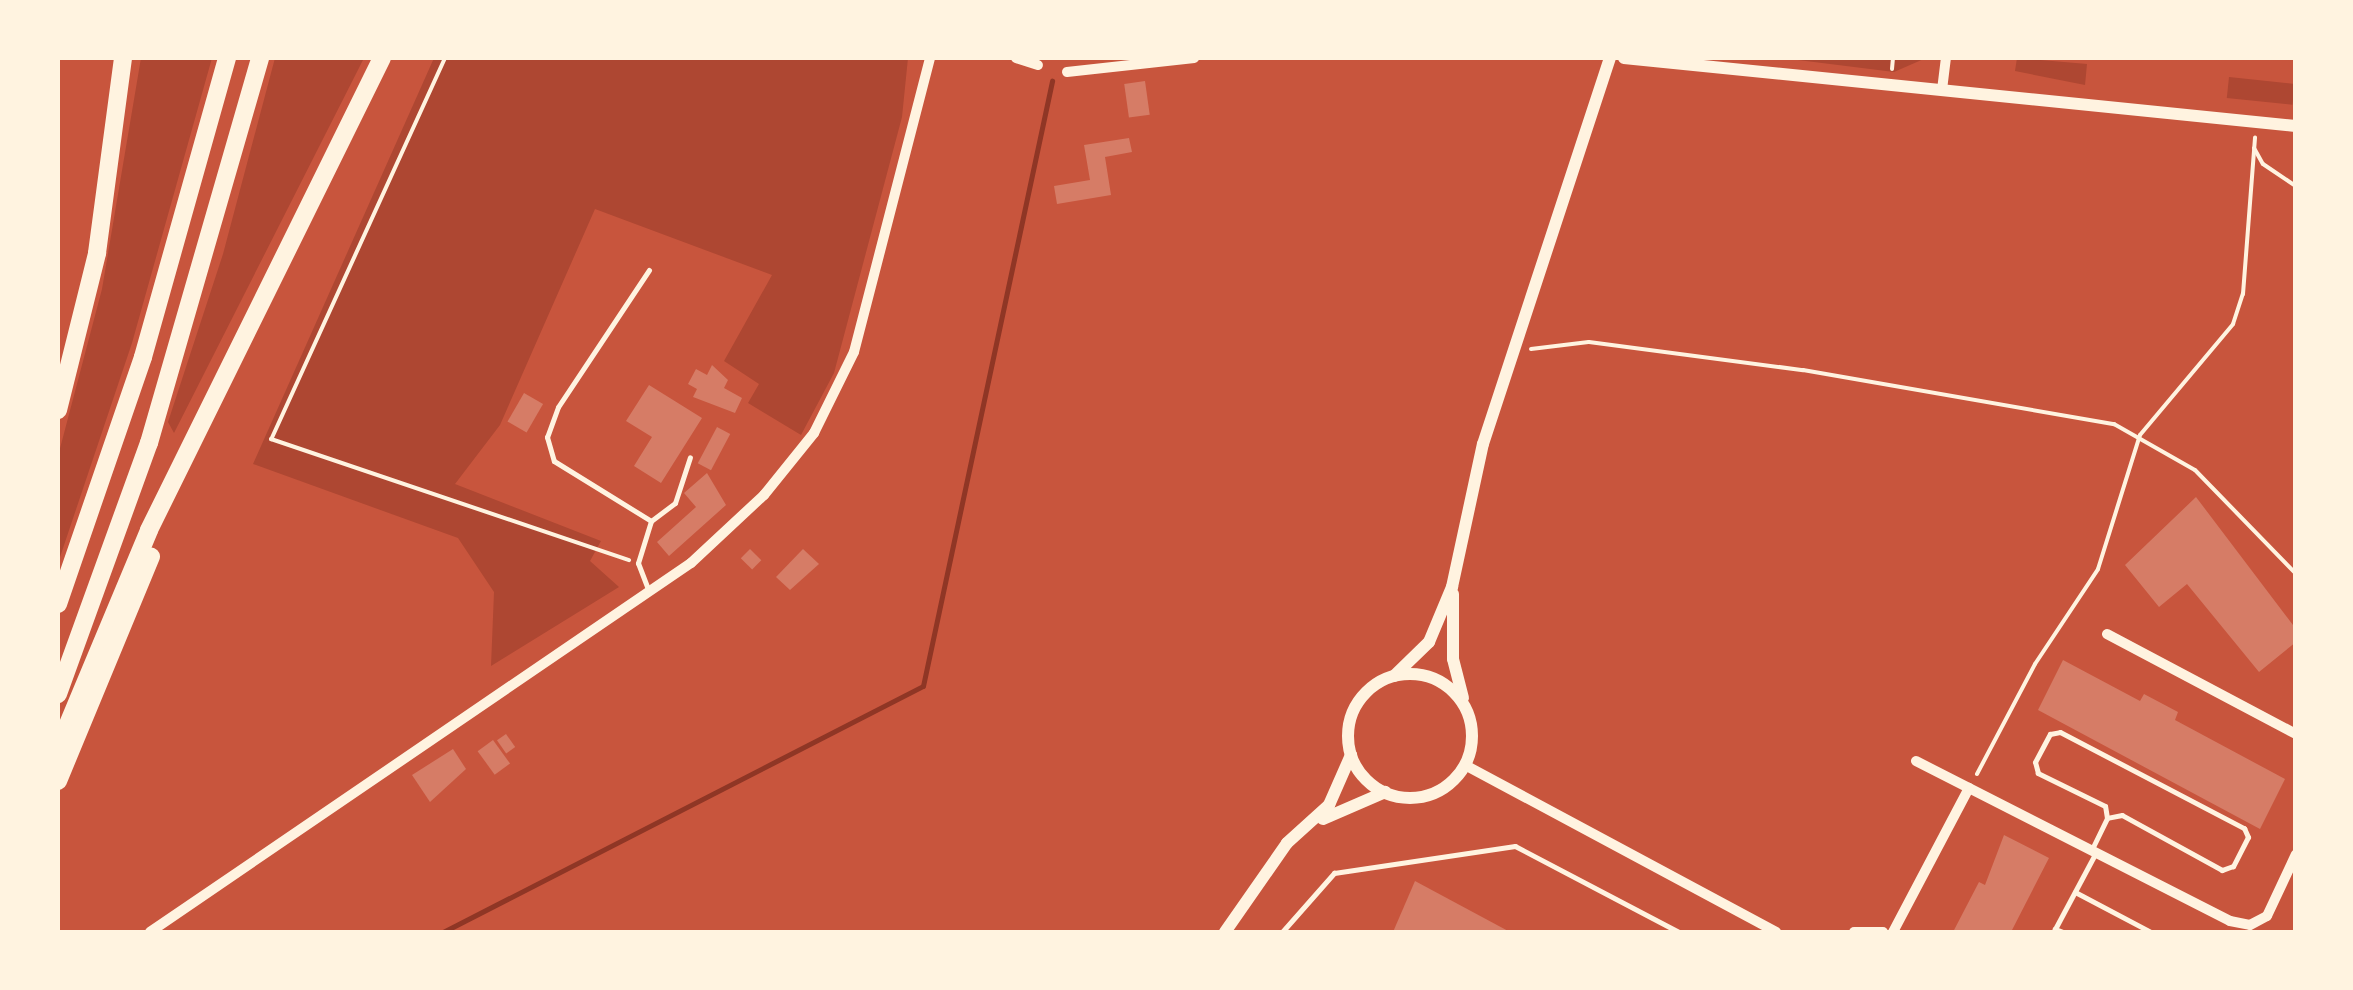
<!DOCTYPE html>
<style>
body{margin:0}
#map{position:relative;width:2353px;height:990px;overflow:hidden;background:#c8553d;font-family:Jost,sans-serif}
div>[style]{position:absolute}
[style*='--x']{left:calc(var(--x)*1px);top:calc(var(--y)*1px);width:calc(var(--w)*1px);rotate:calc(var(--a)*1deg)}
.green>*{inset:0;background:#ae4732;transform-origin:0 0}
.stream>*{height:5px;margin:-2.5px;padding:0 2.5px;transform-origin:2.5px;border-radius:2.5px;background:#8f3625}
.building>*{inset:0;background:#d67c66;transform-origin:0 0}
.path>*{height:4px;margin:-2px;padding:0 2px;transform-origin:2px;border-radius:2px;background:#fff3e0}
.service>*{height:5px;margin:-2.5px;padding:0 2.5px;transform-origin:2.5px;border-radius:2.5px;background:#fff3e0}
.minor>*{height:10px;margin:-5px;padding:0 5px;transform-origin:5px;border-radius:5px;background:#fff3e0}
.tertiary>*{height:12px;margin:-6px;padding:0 6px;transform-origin:6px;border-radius:6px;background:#fff3e0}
.tertiary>.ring{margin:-6px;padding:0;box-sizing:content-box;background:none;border:12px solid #fff3e0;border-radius:50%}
.primary>*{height:18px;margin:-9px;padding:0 9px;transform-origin:9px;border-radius:9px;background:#fff3e0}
.trunk>*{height:18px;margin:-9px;padding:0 9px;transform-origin:9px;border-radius:9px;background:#fff3e0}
span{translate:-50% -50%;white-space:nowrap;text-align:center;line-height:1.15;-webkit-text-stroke:10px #fff3e0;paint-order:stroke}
.frame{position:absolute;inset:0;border:60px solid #fff3e0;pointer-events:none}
</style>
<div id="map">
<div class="green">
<div style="clip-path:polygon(141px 58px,212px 58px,132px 343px,58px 563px,58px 456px,102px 289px)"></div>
<div style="clip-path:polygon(275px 58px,364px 58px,174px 433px,168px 422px,223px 254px)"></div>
<div style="clip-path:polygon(434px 58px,908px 58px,902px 117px,834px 373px,801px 435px,748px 403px,759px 384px,724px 361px,772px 275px,595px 209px,500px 425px,455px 484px,601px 541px,590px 561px,619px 587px,491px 666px,494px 592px,458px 538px,253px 464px)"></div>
<div style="clip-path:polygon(1782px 58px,1926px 58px,1894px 72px)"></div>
<div style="clip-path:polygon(2017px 58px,2087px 64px,2085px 85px,2015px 71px)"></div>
<div style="left:2229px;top:77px;width:66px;height:21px;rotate:6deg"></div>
</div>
<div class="stream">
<div style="--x:443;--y:932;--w:539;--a:-27.14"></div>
<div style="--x:923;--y:686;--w:619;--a:-77.96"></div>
</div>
<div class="building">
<div style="left:1145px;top:81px;width:34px;height:21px;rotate:82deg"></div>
<div style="clip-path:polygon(1129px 138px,1132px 152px,1105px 157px,1111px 195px,1057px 204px,1054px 186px,1090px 180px,1084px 145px)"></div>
<div style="clip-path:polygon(712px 365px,728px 380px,724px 388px,742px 398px,735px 413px,693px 397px,697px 389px,688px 384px,696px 369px,707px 375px)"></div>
<div style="clip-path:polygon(649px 385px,702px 418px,661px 483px,634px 466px,652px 437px,626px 421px)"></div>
<div style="left:524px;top:393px;width:22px;height:33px;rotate:30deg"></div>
<div style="left:717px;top:427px;width:15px;height:41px;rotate:28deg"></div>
<div style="clip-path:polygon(707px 473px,726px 505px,669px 556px,657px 542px,696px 507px,684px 493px)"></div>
<div style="clip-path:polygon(2196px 497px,2296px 629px,2296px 642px,2259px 672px,2187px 584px,2159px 607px,2125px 565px)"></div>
<div style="left:750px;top:549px;width:16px;height:13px;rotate:45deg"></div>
<div style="clip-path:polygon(803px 549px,819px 564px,790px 590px,776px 577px)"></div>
<div style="clip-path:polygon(2063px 660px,2140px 701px,2144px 694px,2178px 712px,2175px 720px,2285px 779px,2260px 829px,2038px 710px)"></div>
<div style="left:506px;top:734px;width:16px;height:11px;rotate:55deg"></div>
<div style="left:493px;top:740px;width:29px;height:19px;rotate:54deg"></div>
<div style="clip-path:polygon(453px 749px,466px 769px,430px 802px,412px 775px)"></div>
<div style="clip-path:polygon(2004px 835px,2049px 858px,2011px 932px,1953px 932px,1979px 882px,1985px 885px)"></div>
<div style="clip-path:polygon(1415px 881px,1510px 932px,1393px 932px)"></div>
</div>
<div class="path">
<div style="--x:445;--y:58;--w:419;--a:114.5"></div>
<div style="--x:271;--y:439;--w:378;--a:18.7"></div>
<div style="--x:1892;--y:69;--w:11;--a:-85"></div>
<div style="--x:2254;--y:148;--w:18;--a:61"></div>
<div style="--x:2263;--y:164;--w:40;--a:34"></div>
<div style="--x:1531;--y:349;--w:58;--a:-6.9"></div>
<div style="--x:1589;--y:342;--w:216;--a:7.5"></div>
<div style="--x:1803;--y:370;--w:316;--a:9.9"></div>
<div style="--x:2114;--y:424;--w:93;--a:29.6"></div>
<div style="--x:2195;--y:470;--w:145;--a:45.8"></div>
<div style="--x:1977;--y:774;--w:124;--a:-62.2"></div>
<div style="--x:2035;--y:664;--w:114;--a:-56.4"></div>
<div style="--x:2098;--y:569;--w:140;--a:-72.6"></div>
<div style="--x:2140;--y:435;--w:145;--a:-50"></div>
<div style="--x:2233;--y:324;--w:32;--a:-72"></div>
<div style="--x:2243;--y:294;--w:157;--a:-85.6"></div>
</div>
<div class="service">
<div style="--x:649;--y:270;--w:164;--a:123.6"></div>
<div style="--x:558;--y:407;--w:32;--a:110"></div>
<div style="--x:547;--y:437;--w:25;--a:74"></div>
<div style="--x:554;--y:461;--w:114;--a:31.7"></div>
<div style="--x:651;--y:521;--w:44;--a:107.2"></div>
<div style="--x:638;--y:563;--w:30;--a:69"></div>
<div style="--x:651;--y:521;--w:30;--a:-37"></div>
<div style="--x:675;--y:503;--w:48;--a:-71.9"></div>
<div style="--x:2092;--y:849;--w:34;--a:-64"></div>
<div style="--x:2107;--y:818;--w:12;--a:-99"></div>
<div style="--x:2105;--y:806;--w:75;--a:-153.8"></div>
<div style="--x:2038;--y:773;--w:11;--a:-105"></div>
<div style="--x:2035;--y:762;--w:32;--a:-62"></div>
<div style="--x:2050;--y:734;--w:10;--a:-11"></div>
<div style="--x:2060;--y:732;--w:208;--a:27.6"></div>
<div style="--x:2244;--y:828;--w:10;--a:66"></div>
<div style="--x:2248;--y:837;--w:33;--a:117"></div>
<div style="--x:2233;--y:866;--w:12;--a:160"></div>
<div style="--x:2222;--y:870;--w:114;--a:-151.2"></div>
<div style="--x:2122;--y:815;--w:15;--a:169"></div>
<div style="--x:2075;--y:892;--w:86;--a:27.8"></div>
<div style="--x:1282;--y:932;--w:79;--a:-48.6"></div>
<div style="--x:1334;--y:873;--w:183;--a:-8.5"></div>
<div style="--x:1515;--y:846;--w:185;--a:27.7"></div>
<div style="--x:2063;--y:932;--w:9;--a:-159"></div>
<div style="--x:2055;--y:929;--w:85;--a:-61.9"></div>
</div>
<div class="minor">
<div style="--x:1016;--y:58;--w:23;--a:18"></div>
<div style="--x:1067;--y:72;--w:128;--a:-6.3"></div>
<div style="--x:1942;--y:90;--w:32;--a:-83"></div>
<div style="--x:2107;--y:634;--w:214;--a:27.9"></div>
<div style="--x:1916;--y:761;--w:352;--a:27"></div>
<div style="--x:2230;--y:921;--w:20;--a:11"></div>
<div style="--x:2250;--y:925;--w:19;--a:-28"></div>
<div style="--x:2267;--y:916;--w:68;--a:-64.9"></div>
<div style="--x:1465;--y:765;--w:353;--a:28.2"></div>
<div style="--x:150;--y:932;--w:655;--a:-34.3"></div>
<div style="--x:691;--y:563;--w:100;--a:-43"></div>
<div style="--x:764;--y:495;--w:80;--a:-51.1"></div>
<div style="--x:814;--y:433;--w:90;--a:-63.7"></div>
<div style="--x:854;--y:352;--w:304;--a:-75.5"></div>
<div style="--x:1854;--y:932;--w:29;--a:0"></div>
<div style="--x:1893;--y:932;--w:163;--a:-62.2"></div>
</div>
<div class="tertiary">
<div style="--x:1624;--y:58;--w:675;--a:5.78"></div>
<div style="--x:1453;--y:594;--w:65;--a:90"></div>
<div style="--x:1453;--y:659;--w:40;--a:75.6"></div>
<div class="ring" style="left:1348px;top:674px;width:112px;height:112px"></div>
<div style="--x:1394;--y:676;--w:49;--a:-44.2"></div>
<div style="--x:1429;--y:642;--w:60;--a:-67.3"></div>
<div style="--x:1452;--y:587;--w:146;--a:-77.8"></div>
<div style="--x:1483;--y:444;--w:406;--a:-71.8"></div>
<div style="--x:1323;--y:819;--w:68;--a:-23.5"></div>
<div style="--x:1225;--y:932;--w:108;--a:-55.1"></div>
<div style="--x:1287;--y:843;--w:57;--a:-42.1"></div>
<div style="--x:1329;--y:805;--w:55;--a:-66.3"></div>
</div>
<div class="primary">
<div style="--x:58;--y:604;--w:261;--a:-71"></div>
<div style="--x:143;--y:357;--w:311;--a:-74.3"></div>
<div style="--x:58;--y:694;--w:267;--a:-70.1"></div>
<div style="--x:149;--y:443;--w:401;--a:-73.9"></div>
</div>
<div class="trunk">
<div style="--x:58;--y:410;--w:162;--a:-76"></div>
<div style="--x:97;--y:253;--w:197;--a:-82.4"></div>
<div style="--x:58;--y:748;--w:236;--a:-67.3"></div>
<div style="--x:149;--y:530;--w:526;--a:-63.73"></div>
<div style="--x:58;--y:781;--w:243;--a:-67.5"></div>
</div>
<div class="frame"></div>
</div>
